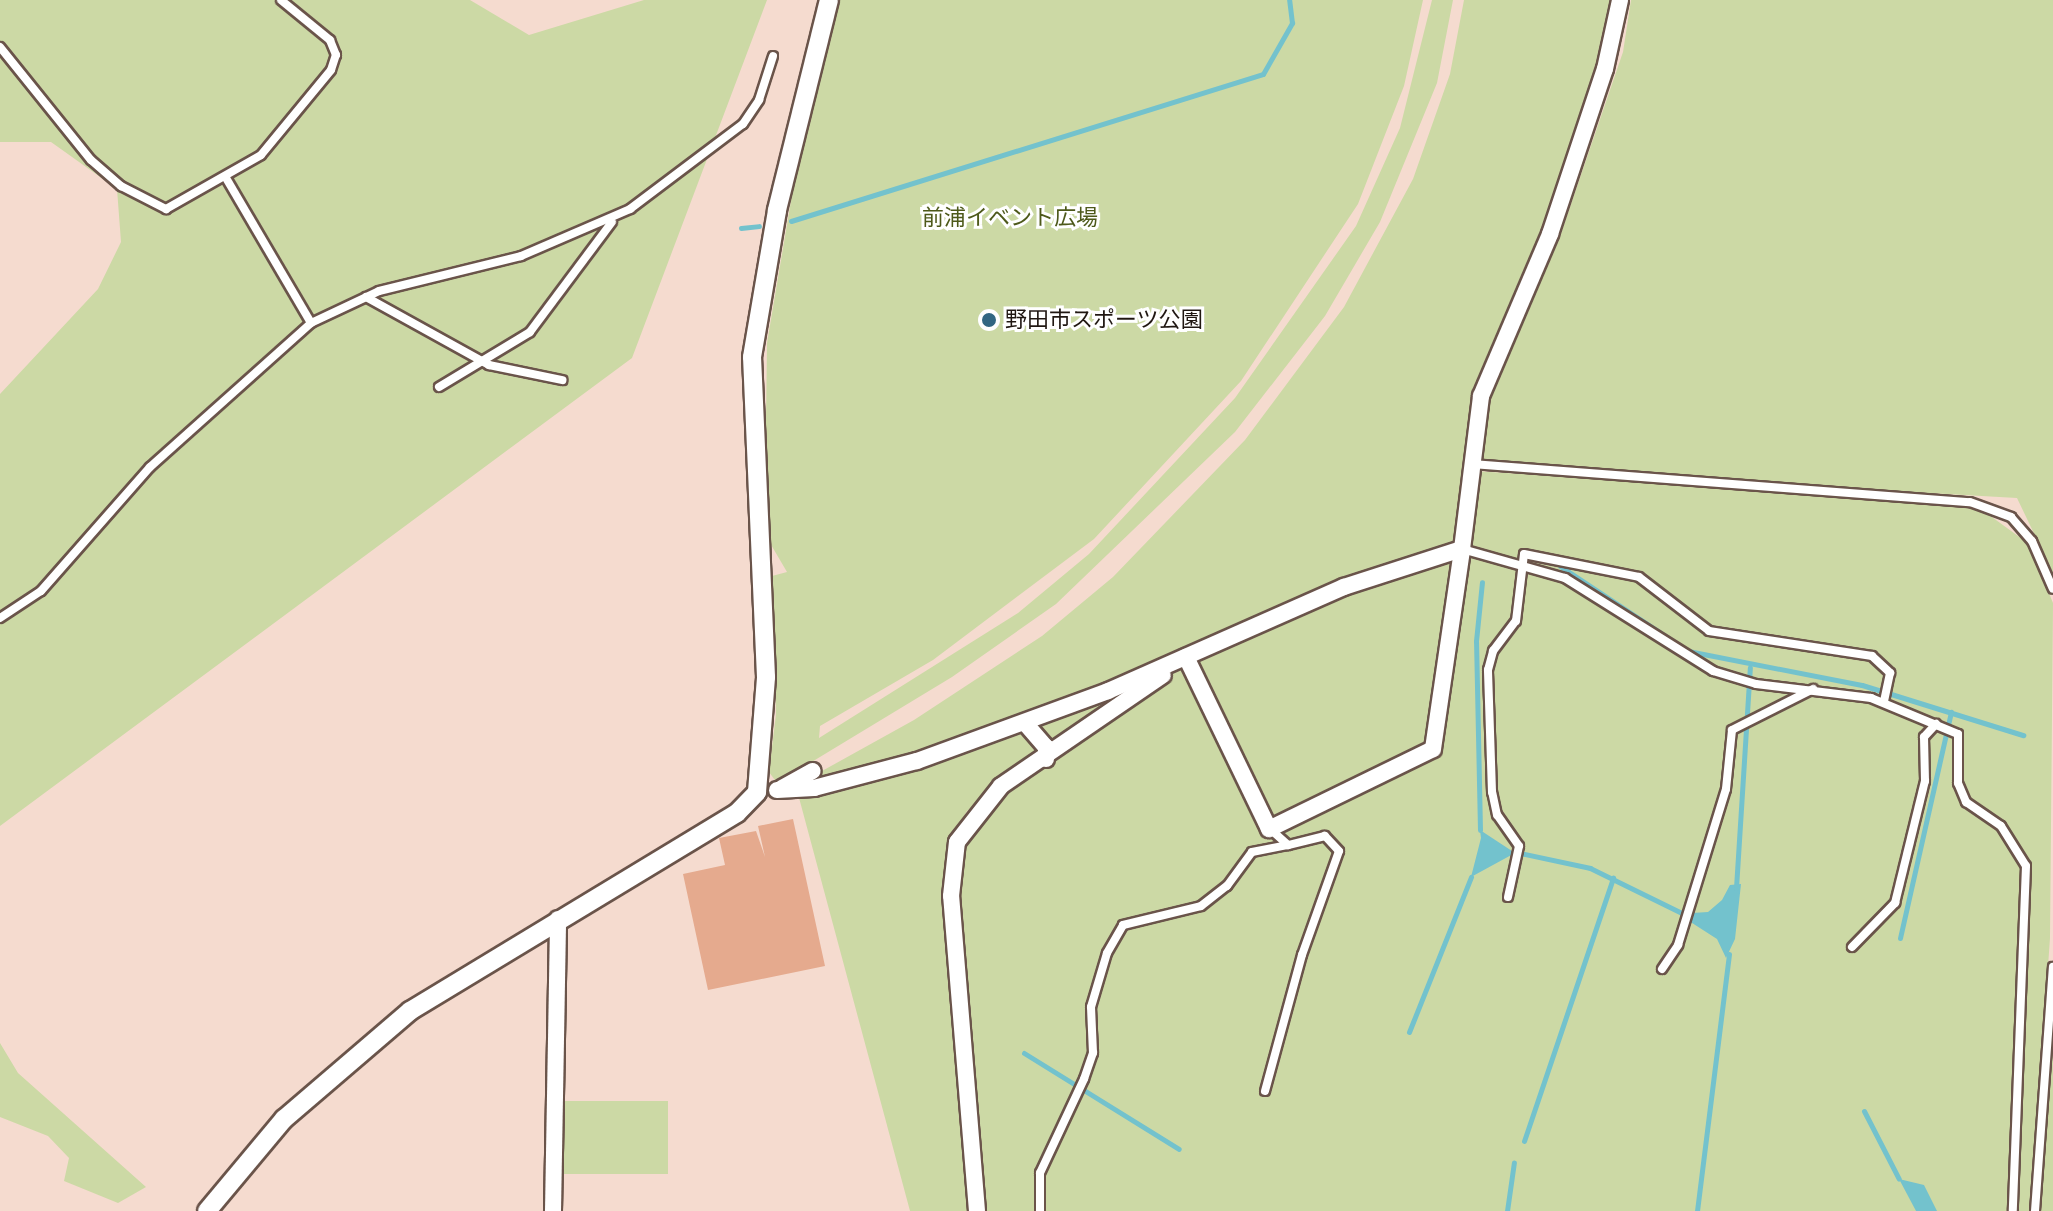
<!DOCTYPE html>
<meta charset="utf-8">
<style>
body{margin:0}
#map{position:relative;width:2053px;height:1211px;overflow:hidden;background:#f5dbcf;font-family:Quicksand,"Noto Sans JP",sans-serif}
div>[style]{position:absolute}
[style*='--x']{left:calc(var(--x)*1px);top:calc(var(--y)*1px);width:calc(var(--w)*1px);rotate:calc(var(--a)*1deg)}
.green>*{inset:0;background:#ccd9a5;transform-origin:0 0}
.water>*{inset:0;background:#73c2cd}
.stream>*{height:5px;margin:-2.5px;padding:0 2.5px;transform-origin:2.5px;border-radius:2.5px;background:#73c2cd}
.building>*{inset:0;background:#e5aa8e}
.roads{filter:drop-shadow(2px 0 #6a544a) drop-shadow(-2px 0 #6a544a) drop-shadow(0 2px #6a544a) drop-shadow(0 -2px #6a544a)}
.service>*{height:8px;margin:-4px;padding:0 4px;transform-origin:4px;border-radius:4px;background:#fff}
.minor>*{height:16px;margin:-8px;padding:0 8px;transform-origin:8px;border-radius:8px;background:#fff}
.tertiary>*{height:18px;margin:-9px;padding:0 9px;transform-origin:9px;border-radius:9px;background:#fff}
.dots>*{width:22px;height:22px;translate:-50% -50%;box-sizing:border-box;border:4px solid #fff;border-radius:50%}
span{translate:-50% -50%;white-space:nowrap;text-align:center;line-height:1.15;-webkit-text-stroke:6px #fff;paint-order:stroke}
.park-label{font-size:22px;color:#4d591a}
.poi-label{font-size:22px;color:#201712}
.left{translate:0 -50%;text-align:left}
</style>
<div id="map">
<div class="green">
<div style="clip-path:polygon(0 0,470px 0,529px 35px,644px 0,767px 0,632px 358px,0 826px,0 394px,98px 289px,121px 242px,117px 189px,51px 142px,0 142px)"></div>
<div style="clip-path:polygon(840px 0,1423px 0,1404px 86px,1358px 204px,1241px 381px,1094px 539px,933px 660px,820px 726px,819px 738px,1018px 613px,1089px 554px,1235px 398px,1356px 226px,1400px 128px,1432px 0,1453px 0,1437px 83px,1380px 222px,1325px 316px,1235px 432px,1056px 604px,952px 677px,777px 783px,769px 772px,776px 714px,772px 576px,787px 572px,770px 543px,765px 497px,767px 343px,793px 189px)"></div>
<div style="clip-path:polygon(1464px 0,1615px 0,1544px 234px,1476px 389px,1456px 543px,1098px 690px,883px 767px,795px 786px,914px 720px,1042px 636px,1113px 577px,1245px 440px,1344px 307px,1413px 179px,1450px 74px)"></div>
<div style="clip-path:polygon(1631px 0,2053px 0,2053px 573px,2017px 498px,1627px 476px,1481px 459px,1489px 390px,1559px 239px,1623px 52px)"></div>
<div style="clip-path:polygon(1474px 471px,1925px 499px,1985px 512px,2029px 544px,2053px 603px,2050px 938px,2031px 1211px,983px 1211px,955px 875px,963px 841px,996px 797px,1068px 750px,1178px 666px,1187px 668px,1266px 836px,1424px 759px)"></div>
<div style="clip-path:polygon(1454px 557px,1429px 746px,1274px 821px,1193px 658px,1312px 606px)"></div>
<div style="clip-path:polygon(1140px 681px,1055px 748px,1040px 724px)"></div>
<div style="clip-path:polygon(1022px 730px,1042px 753px,967px 811px,952px 838px,945px 871px,972px 1211px,910px 1211px,798px 794px)"></div>
<div style="clip-path:polygon(2053px 1035px,2053px 1211px,2039px 1211px,2047px 1110px)"></div>
<div style="clip-path:polygon(0 1043px,18px 1073px,146px 1187px,118px 1203px,64px 1181px,69px 1158px,48px 1136px,0 1117px)"></div>
<div style="left:561px;top:1101px;width:107px;height:73px"></div>
</div>
<div class="water">
<div style="clip-path:polygon(1480px 830px,1515px 853px,1471px 877px,1481px 838px)"></div>
<div style="clip-path:polygon(1741px 884px,1735px 939px,1726px 958px,1717px 939px,1689px 921px,1692px 913px,1708px 912px,1722px 900px,1730px 885px)"></div>
<div style="clip-path:polygon(1899px 1179px,1924px 1185px,1937px 1211px,1916px 1211px)"></div>
</div>
<div class="stream">
<div style="--x:791;--y:221;--w:494;--a:-17.3"></div>
<div style="--x:1263;--y:74;--w:59;--a:-60.4"></div>
<div style="--x:1292;--y:23;--w:23;--a:-97"></div>
<div style="--x:741;--y:228;--w:18;--a:-6"></div>
<div style="--x:1560;--y:566;--w:154;--a:33.6"></div>
<div style="--x:1688;--y:651;--w:177;--a:11.1"></div>
<div style="--x:1862;--y:685;--w:169;--a:17.3"></div>
<div style="--x:1480;--y:830;--w:189;--a:-91.2"></div>
<div style="--x:1476;--y:641;--w:59;--a:-84.2"></div>
<div style="--x:1515;--y:852;--w:77;--a:12"></div>
<div style="--x:1590;--y:868;--w:109;--a:26.1"></div>
<div style="--x:1736;--y:888;--w:221;--a:-86.4"></div>
<div style="--x:1900;--y:938;--w:232;--a:-77.3"></div>
<div style="--x:1409;--y:1032;--w:167;--a:-68.2"></div>
<div style="--x:1024;--y:1053;--w:182;--a:31.8"></div>
<div style="--x:1864;--y:1111;--w:76;--a:62.8"></div>
<div style="--x:1524;--y:1141;--w:278;--a:-71.3"></div>
<div style="--x:1507;--y:1211;--w:49;--a:-81.9"></div>
<div style="--x:1697;--y:1211;--w:259;--a:-82.9"></div>
</div>
<div class="building">
<div style="clip-path:polygon(793px 819px,825px 966px,708px 990px,683px 874px,725px 865px,719px 838px,756px 831px,765px 857px,758px 826px)"></div>
</div>
<div class="roads">
<div class="service">
<div style="--x:0;--y:47;--w:145;--a:51.2"></div>
<div style="--x:91;--y:160;--w:40;--a:41"></div>
<div style="--x:121;--y:186;--w:51;--a:27.1"></div>
<div style="--x:166;--y:209;--w:109;--a:-29.6"></div>
<div style="--x:261;--y:155;--w:110;--a:-50.5"></div>
<div style="--x:331;--y:70;--w:16;--a:-72"></div>
<div style="--x:336;--y:55;--w:16;--a:-112"></div>
<div style="--x:330;--y:40;--w:63;--a:-140.8"></div>
<div style="--x:226;--y:178;--w:168;--a:59.6"></div>
<div style="--x:366;--y:297;--w:141;--a:28.9"></div>
<div style="--x:489;--y:365;--w:75;--a:11.6"></div>
<div style="--x:439;--y:387;--w:106;--a:-31.1"></div>
<div style="--x:530;--y:332;--w:137;--a:-53.3"></div>
<div style="--x:1472;--y:464;--w:499;--a:4.4"></div>
<div style="--x:1970;--y:502;--w:44;--a:20.1"></div>
<div style="--x:2011;--y:517;--w:32;--a:49"></div>
<div style="--x:2032;--y:541;--w:52;--a:66.4"></div>
<div style="--x:1462;--y:549;--w:107;--a:15.7"></div>
<div style="--x:1565;--y:578;--w:175;--a:32.1"></div>
<div style="--x:1713;--y:671;--w:45;--a:16.8"></div>
<div style="--x:1756;--y:684;--w:116;--a:6.9"></div>
<div style="--x:1871;--y:698;--w:94;--a:22.5"></div>
<div style="--x:1958;--y:734;--w:49;--a:90"></div>
<div style="--x:1958;--y:783;--w:21;--a:67"></div>
<div style="--x:1966;--y:802;--w:42;--a:34.4"></div>
<div style="--x:2001;--y:826;--w:47;--a:58"></div>
<div style="--x:2026;--y:866;--w:345;--a:92.2"></div>
<div style="--x:0;--y:618;--w:49;--a:-33.4"></div>
<div style="--x:41;--y:591;--w:165;--a:-48.7"></div>
<div style="--x:150;--y:467;--w:216;--a:-41.8"></div>
<div style="--x:311;--y:323;--w:75;--a:-25.2"></div>
<div style="--x:379;--y:291;--w:146;--a:-13.8"></div>
<div style="--x:521;--y:256;--w:119;--a:-23.3"></div>
<div style="--x:630;--y:209;--w:141;--a:-37"></div>
<div style="--x:743;--y:124;--w:29;--a:-56"></div>
<div style="--x:759;--y:100;--w:46;--a:-72.3"></div>
<div style="--x:1508;--y:897;--w:52;--a:-77.8"></div>
<div style="--x:1519;--y:846;--w:38;--a:-125"></div>
<div style="--x:1497;--y:815;--w:24;--a:-102"></div>
<div style="--x:1492;--y:792;--w:122;--a:-91.9"></div>
<div style="--x:1488;--y:670;--w:20;--a:-75"></div>
<div style="--x:1493;--y:651;--w:38;--a:-53"></div>
<div style="--x:1516;--y:621;--w:67;--a:-83.2"></div>
<div style="--x:1524;--y:554;--w:117;--a:11.3"></div>
<div style="--x:1639;--y:577;--w:88;--a:37.6"></div>
<div style="--x:1709;--y:631;--w:165;--a:8.7"></div>
<div style="--x:1872;--y:656;--w:25;--a:43"></div>
<div style="--x:1890;--y:673;--w:30;--a:102"></div>
<div style="--x:1852;--y:947;--w:62;--a:-45.7"></div>
<div style="--x:1895;--y:903;--w:126;--a:-76.2"></div>
<div style="--x:1925;--y:781;--w:44;--a:-91.3"></div>
<div style="--x:1924;--y:737;--w:18;--a:-47"></div>
<div style="--x:1662;--y:969;--w:29;--a:-56"></div>
<div style="--x:1678;--y:945;--w:163;--a:-72.9"></div>
<div style="--x:1726;--y:789;--w:59;--a:-84.2"></div>
<div style="--x:1732;--y:730;--w:91;--a:-26.8"></div>
<div style="--x:1265;--y:1091;--w:141;--a:-74.8"></div>
<div style="--x:1302;--y:955;--w:110;--a:-70.4"></div>
<div style="--x:1339;--y:851;--w:21;--a:-133"></div>
<div style="--x:1325;--y:836;--w:38;--a:166"></div>
<div style="--x:1288;--y:845;--w:24;--a:-138"></div>
<div style="--x:1040;--y:1211;--w:38;--a:-90"></div>
<div style="--x:1040;--y:1173;--w:104;--a:-64.9"></div>
<div style="--x:1084;--y:1079;--w:28;--a:-71"></div>
<div style="--x:1093;--y:1053;--w:46;--a:-92.5"></div>
<div style="--x:1091;--y:1007;--w:56;--a:-73.5"></div>
<div style="--x:1107;--y:953;--w:32;--a:-60"></div>
<div style="--x:1123;--y:925;--w:80;--a:-13.7"></div>
<div style="--x:1201;--y:906;--w:33;--a:-38"></div>
<div style="--x:1227;--y:886;--w:42;--a:-53.7"></div>
<div style="--x:1252;--y:852;--w:37;--a:-11"></div>
<div style="--x:2035;--y:1211;--w:245;--a:-85.8"></div>
</div>
<div class="minor">
<div style="--x:1186;--y:657;--w:191;--a:64.2"></div>
<div style="--x:1269;--y:829;--w:182;--a:-26"></div>
<div style="--x:1433;--y:749;--w:202;--a:-81.7"></div>
<div style="--x:1025;--y:723;--w:32;--a:49"></div>
<div style="--x:1046;--y:747;--w:12;--a:90"></div>
<div style="--x:782;--y:788;--w:35;--a:-29"></div>
<div style="--x:777;--y:790;--w:37;--a:-3"></div>
<div style="--x:814;--y:788;--w:106;--a:-14.7"></div>
<div style="--x:917;--y:761;--w:203;--a:-20.1"></div>
<div style="--x:1108;--y:691;--w:258;--a:-23.8"></div>
<div style="--x:1344;--y:587;--w:124;--a:-17.9"></div>
<div style="--x:1462;--y:549;--w:154;--a:-82.9"></div>
<div style="--x:1481;--y:396;--w:176;--a:-66.9"></div>
<div style="--x:1550;--y:234;--w:174;--a:-71.6"></div>
<div style="--x:1605;--y:69;--w:71;--a:-77.7"></div>
<div style="--x:553;--y:1211;--w:292;--a:-89"></div>
<div style="--x:977;--y:1211;--w:316;--a:-94.7"></div>
<div style="--x:951;--y:896;--w:54;--a:-83.7"></div>
<div style="--x:957;--y:842;--w:71;--a:-51.8"></div>
<div style="--x:1001;--y:786;--w:196;--a:-34.4"></div>
</div>
<div class="tertiary">
<div style="--x:207;--y:1211;--w:120;--a:-50.1"></div>
<div style="--x:284;--y:1119;--w:166;--a:-40.6"></div>
<div style="--x:410;--y:1011;--w:382;--a:-31.2"></div>
<div style="--x:737;--y:813;--w:29;--a:-46"></div>
<div style="--x:757;--y:792;--w:115;--a:-85.5"></div>
<div style="--x:766;--y:677;--w:320;--a:-92.5"></div>
<div style="--x:752;--y:357;--w:149;--a:-80.3"></div>
<div style="--x:777;--y:210;--w:216;--a:-76.1"></div>
</div>
</div>
<div class="dots">
<div style="left:989px;top:320px;background:#326682"></div>
</div>
<div class="park-label">
<span style="left:1010px;top:218px">前浦イベント広場</span>
</div>
<div class="poi-label">
<span class="left" style="left:1005px;top:320px">野田市スポーツ公園</span>
</div>
</div>
